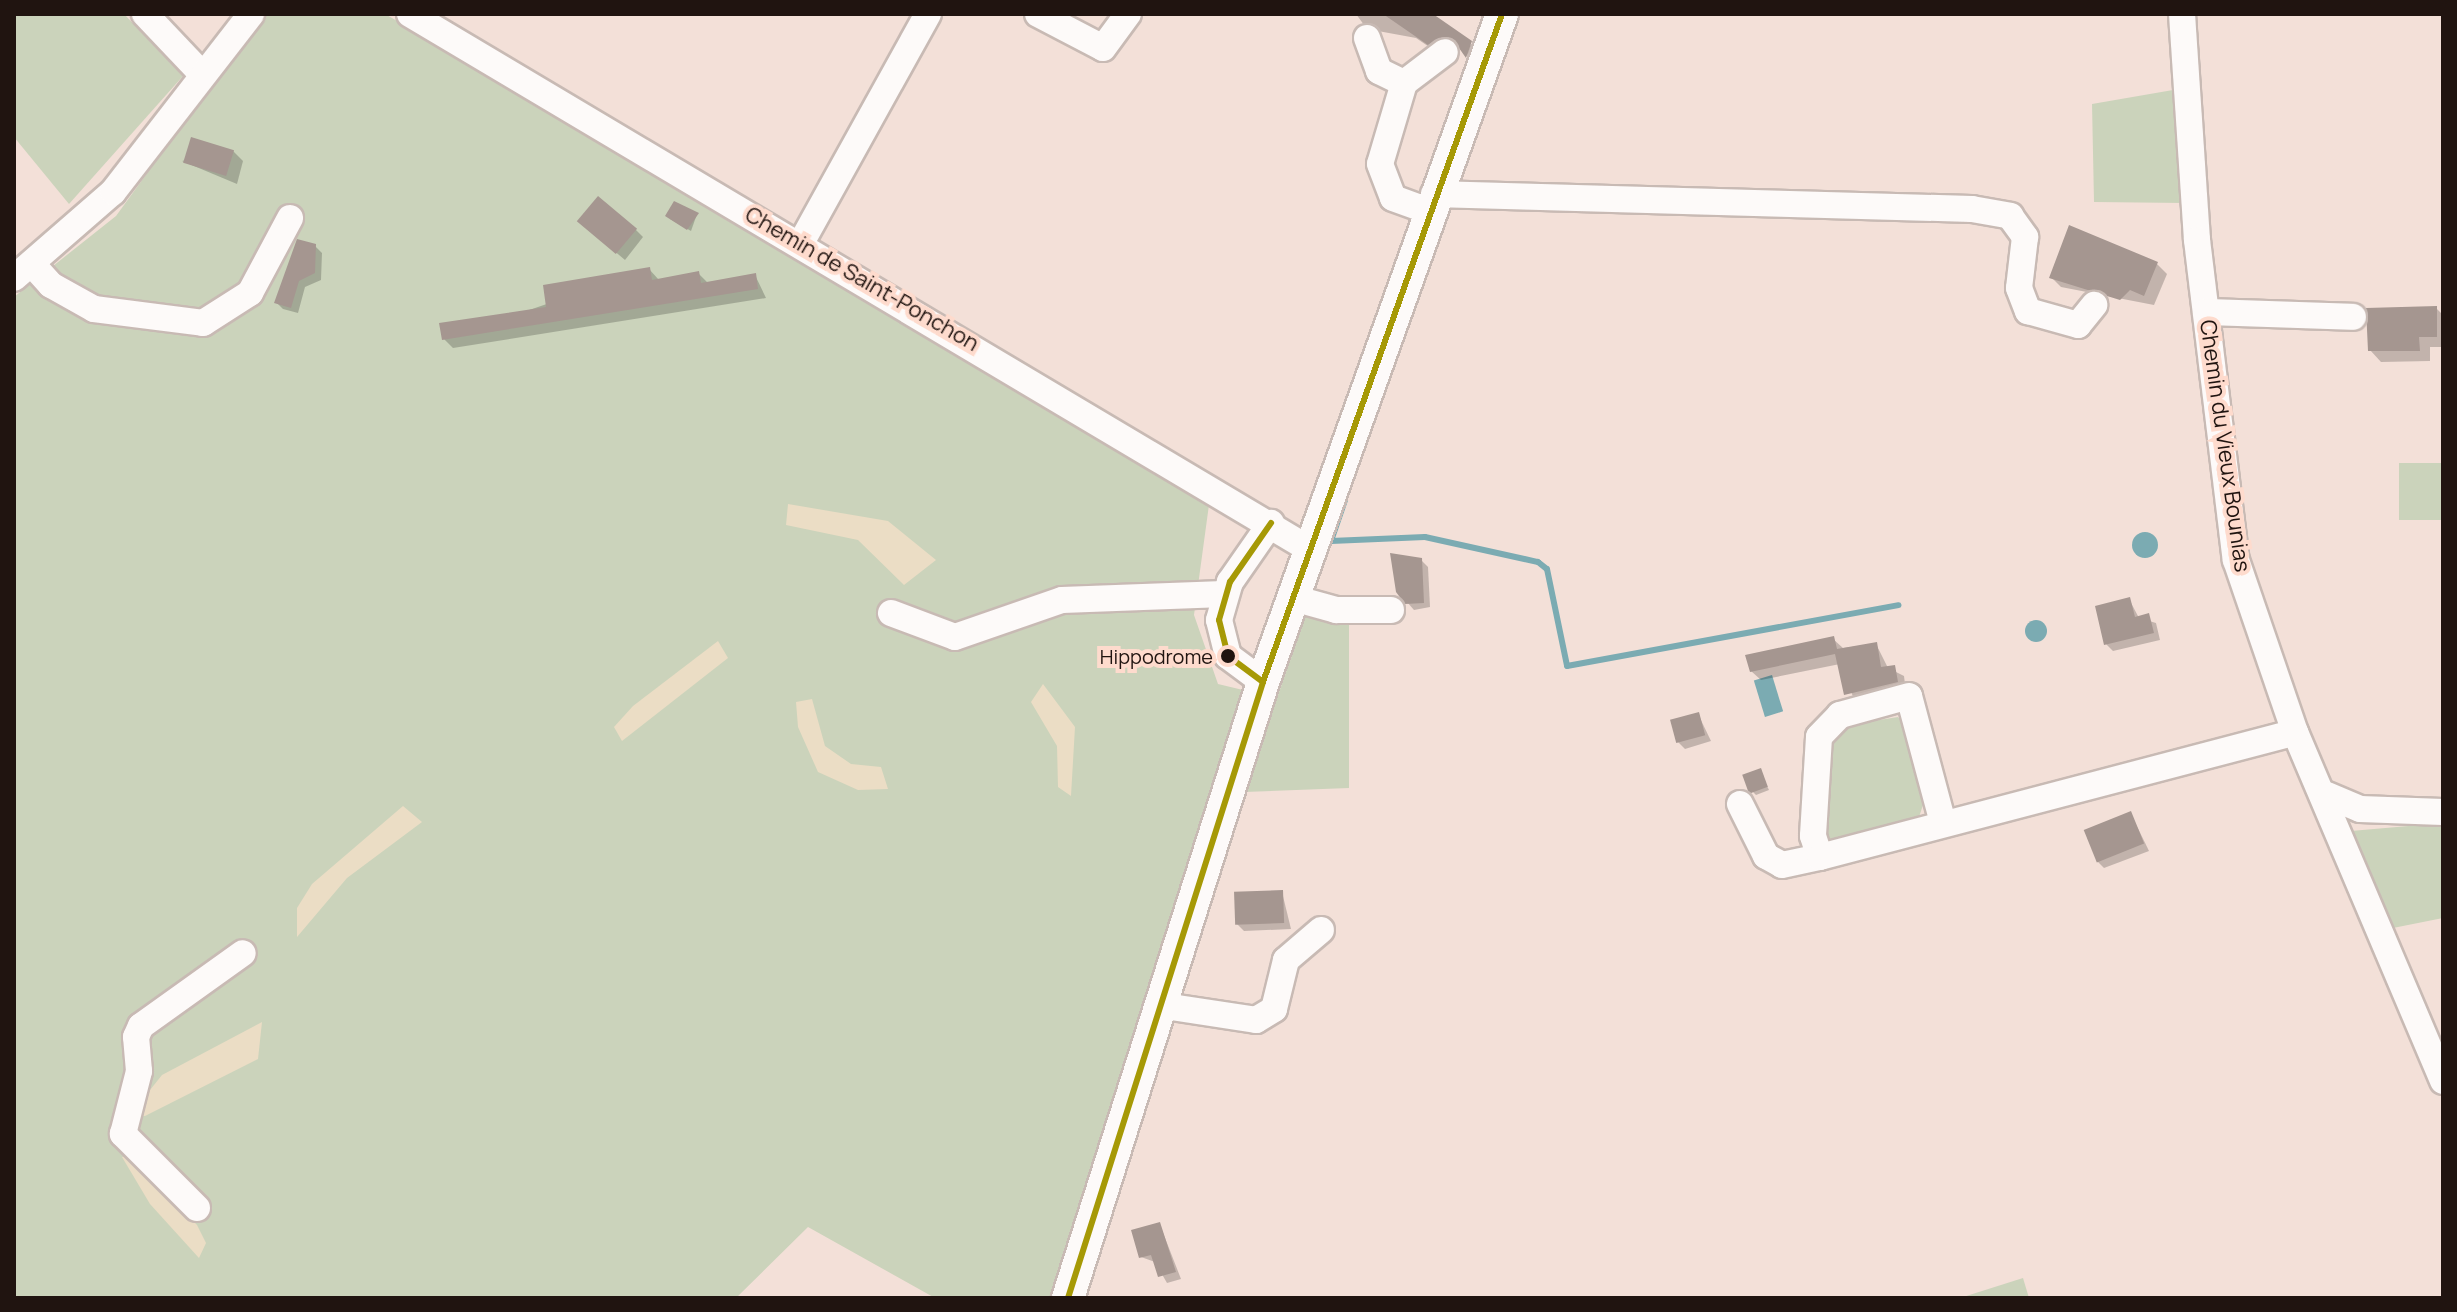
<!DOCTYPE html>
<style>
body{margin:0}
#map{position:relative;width:2457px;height:1312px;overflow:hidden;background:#f3e0d8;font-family:Manrope,sans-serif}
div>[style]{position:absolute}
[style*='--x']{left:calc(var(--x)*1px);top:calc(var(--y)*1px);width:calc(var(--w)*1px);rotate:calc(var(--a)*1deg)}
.green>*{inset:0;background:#cbd3bb;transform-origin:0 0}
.sand>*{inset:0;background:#ebddc5}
.water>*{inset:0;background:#7babb2;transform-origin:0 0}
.round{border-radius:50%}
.shadow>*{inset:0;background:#0003}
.stream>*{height:6px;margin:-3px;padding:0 3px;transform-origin:3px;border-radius:3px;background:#7babb2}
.building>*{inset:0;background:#a59690;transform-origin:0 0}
.roads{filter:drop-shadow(2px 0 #c8bab4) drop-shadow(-2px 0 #c8bab4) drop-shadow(0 2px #c8bab4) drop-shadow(0 -2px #c8bab4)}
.minor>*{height:26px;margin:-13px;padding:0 13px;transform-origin:13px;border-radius:13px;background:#fdfaf9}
.major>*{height:32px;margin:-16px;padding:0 16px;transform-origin:16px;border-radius:16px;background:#fdfaf9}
.bus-1>*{height:6px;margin:-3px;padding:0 3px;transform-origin:3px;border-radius:3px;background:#a69906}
.dots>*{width:22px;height:22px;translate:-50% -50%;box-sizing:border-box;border:4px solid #fedbcd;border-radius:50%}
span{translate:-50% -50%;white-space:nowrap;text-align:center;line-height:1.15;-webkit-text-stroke:8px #fedbcd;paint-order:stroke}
.bus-label{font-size:20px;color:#201410}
.right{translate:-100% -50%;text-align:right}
.street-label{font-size:22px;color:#201410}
.frame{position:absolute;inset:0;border:16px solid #201410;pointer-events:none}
</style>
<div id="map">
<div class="green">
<div style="clip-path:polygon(14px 14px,124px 14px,183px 76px,69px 204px,14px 137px)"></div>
<div style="clip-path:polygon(263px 14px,385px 14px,1211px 490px,1194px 615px,1218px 684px,1243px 690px,1050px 1298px,935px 1298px,808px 1227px,736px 1298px,14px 1298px,14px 297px,116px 216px)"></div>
<div style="clip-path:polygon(2173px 90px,2184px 203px,2094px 202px,2092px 104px)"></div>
<div style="left:2443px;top:463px;width:57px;height:44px;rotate:90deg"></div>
<div style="clip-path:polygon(1306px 615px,1349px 624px,1349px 788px,1244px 792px)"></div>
<div style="clip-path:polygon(1898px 717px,1910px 732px,1923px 805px,1917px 823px,1824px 844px,1821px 775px,1834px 737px,1847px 725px)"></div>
<div style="clip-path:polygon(2443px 823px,2443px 918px,2388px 929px,2351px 831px)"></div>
<div style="clip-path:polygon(2023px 1278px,2029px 1298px,1960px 1298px)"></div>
</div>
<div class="sand">
<div style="clip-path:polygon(788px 504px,888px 521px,936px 560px,904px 585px,858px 540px,786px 525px)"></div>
<div style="clip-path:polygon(718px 641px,728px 658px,622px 741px,614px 727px,633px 706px)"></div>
<div style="clip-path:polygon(1043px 684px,1075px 727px,1071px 796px,1058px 787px,1057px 746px,1031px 702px)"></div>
<div style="clip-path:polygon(812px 699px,825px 746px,851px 764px,881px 767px,888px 789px,858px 790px,818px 772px,798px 727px,796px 702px)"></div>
<div style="clip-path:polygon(403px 806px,422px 822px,347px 878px,297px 937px,297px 908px,312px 884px)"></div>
<div style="clip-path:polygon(262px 1022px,258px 1059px,145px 1116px,130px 1115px,162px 1075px)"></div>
<div style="clip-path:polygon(130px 1155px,197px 1225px,206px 1243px,199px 1258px,150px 1204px,122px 1157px)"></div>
</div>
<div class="water">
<div class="round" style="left:2132px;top:532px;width:26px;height:26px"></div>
<div class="round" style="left:2025px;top:620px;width:22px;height:22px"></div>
<div style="left:1772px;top:675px;width:38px;height:19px;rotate:73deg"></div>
</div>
<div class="shadow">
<div style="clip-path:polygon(1356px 14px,1430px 14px,1482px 54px,1478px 66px,1461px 48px,1441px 55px,1416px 38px,1367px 29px)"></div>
<div style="clip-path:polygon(233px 151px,243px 161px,237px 184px,182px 161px)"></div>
<div style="clip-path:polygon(697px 214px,691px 231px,670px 219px)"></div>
<div style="clip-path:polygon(587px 228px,636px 230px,643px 237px,625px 260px)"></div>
<div style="clip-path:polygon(315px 246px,322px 253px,321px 280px,305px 287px,298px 313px,283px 309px,276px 302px)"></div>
<div style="clip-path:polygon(2157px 264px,2167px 274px,2154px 305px,2061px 287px,2051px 277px)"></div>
<div style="clip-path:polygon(649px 269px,659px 280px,698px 273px,708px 283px,755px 275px,766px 298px,453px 348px,444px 339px)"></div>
<div style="clip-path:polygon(2436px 308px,2443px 315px,2443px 347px,2430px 347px,2430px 361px,2381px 362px,2370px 350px)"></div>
<div style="clip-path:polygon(1421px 560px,1428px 567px,1430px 607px,1414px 610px,1407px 602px)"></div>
<div style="clip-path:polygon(2129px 599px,2139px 618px,2156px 623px,2160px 640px,2113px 651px,2106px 644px)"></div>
<div style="clip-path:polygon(1833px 639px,1843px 648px,1876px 644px,1888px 668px,1904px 676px,1906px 692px,1856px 704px,1840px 664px,1761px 680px,1751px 671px)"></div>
<div style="clip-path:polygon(1698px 714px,1711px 741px,1685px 749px,1678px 742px)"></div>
<div style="clip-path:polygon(1760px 771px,1769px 790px,1756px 795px,1753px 792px)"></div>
<div style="clip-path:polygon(2131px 814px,2149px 851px,2104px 868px,2097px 861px)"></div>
<div style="clip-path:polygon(1282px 892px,1291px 929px,1244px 931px,1237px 924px)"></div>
<div style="clip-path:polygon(1160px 1225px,1181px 1279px,1167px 1283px,1155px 1262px,1141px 1257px)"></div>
</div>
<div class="stream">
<div style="--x:1345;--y:500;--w:43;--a:108.9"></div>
<div style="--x:1331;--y:541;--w:94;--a:-2.4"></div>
<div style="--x:1425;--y:537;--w:116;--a:12.5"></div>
<div style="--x:1538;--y:562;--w:11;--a:38"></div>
<div style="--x:1547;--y:569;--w:99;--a:78.3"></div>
<div style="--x:1567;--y:666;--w:337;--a:-10.4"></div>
</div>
<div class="building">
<div style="clip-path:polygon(1383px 14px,1433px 14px,1472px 41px,1466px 58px,1452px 38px,1428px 45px)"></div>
<div style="left:191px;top:137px;width:45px;height:27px;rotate:17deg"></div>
<div style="left:598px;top:196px;width:51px;height:33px;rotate:40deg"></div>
<div style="clip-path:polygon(674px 201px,699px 213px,687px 230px,665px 216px)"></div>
<div style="clip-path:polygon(2069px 225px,2158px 262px,2144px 296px,2130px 290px,2120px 300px,2049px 278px)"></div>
<div style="clip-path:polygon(297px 239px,316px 244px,315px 273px,299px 281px,291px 308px,274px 303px)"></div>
<div style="clip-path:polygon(650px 267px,652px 280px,699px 271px,701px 283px,756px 273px,758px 289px,442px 340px,439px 323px,546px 307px,543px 285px)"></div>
<div style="clip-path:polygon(2437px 306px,2437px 337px,2419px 337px,2420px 351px,2368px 351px,2366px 308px)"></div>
<div style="clip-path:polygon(1390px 553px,1422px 558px,1424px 603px,1405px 604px,1396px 592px)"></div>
<div style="clip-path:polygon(2130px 597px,2135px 617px,2149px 613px,2154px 633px,2104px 645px,2095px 606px)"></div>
<div style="clip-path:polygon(1834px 636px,1837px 649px,1877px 642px,1881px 667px,1895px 665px,1898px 682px,1844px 695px,1835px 654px,1750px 672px,1745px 655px)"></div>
<div style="left:1699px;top:712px;width:24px;height:30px;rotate:75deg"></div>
<div style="left:1761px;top:768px;width:20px;height:20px;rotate:70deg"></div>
<div style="left:2131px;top:811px;width:35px;height:51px;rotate:68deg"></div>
<div style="left:1283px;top:890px;width:33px;height:49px;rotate:88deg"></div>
<div style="clip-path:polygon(1160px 1222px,1176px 1272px,1158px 1277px,1151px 1255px,1139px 1258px,1131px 1230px)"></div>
</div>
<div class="roads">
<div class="minor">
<div style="--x:145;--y:14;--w:83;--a:46.5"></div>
<div style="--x:410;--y:14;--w:1048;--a:30.75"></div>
<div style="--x:1038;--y:14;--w:73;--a:27.6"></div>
<div style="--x:1103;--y:48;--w:42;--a:-53.7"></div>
<div style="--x:2182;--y:14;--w:226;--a:86.2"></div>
<div style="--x:2197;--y:240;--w:322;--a:83.1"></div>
<div style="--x:2236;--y:560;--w:182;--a:71.1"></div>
<div style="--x:2295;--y:732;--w:379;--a:67"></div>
<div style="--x:1367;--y:38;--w:35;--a:70"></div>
<div style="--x:1379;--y:71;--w:28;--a:26"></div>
<div style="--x:1404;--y:83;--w:84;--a:106.5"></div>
<div style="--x:1380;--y:164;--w:36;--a:69"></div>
<div style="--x:1393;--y:198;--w:37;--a:20"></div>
<div style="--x:1404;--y:83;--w:51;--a:-37.1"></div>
<div style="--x:1434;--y:194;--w:538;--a:1.6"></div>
<div style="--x:1972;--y:209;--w:39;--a:10"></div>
<div style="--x:2010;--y:216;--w:26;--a:54"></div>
<div style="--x:2025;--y:237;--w:51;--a:96.7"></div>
<div style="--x:2019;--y:288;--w:25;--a:69"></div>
<div style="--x:2028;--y:311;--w:52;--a:15.6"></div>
<div style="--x:2078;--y:325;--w:26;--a:-51"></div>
<div style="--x:801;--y:243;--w:262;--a:-61"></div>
<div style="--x:32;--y:264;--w:28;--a:48"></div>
<div style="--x:51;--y:285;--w:49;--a:29.2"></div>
<div style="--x:94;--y:309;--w:110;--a:7.3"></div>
<div style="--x:203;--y:323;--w:56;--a:-32.6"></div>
<div style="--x:250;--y:293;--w:85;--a:-61.9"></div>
<div style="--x:14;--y:278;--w:131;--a:-41"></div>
<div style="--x:113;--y:192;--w:225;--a:-52.2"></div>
<div style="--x:2206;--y:312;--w:147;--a:1.9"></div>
<div style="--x:1293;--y:598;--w:45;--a:15.6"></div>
<div style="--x:1336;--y:610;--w:55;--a:0"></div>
<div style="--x:891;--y:613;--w:68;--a:20.6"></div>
<div style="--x:955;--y:637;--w:113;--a:-19.1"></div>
<div style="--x:1062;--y:600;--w:162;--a:-2.1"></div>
<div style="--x:1263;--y:682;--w:44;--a:-143.4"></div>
<div style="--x:1228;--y:656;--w:37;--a:-104"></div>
<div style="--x:1219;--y:620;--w:40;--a:-74"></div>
<div style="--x:1230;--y:582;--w:72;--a:-55.2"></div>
<div style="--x:2327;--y:795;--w:36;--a:23"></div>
<div style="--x:2360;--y:809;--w:83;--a:2.1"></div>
<div style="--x:1740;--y:804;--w:58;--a:63.4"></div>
<div style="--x:1766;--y:856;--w:18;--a:29"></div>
<div style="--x:1782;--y:865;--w:39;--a:-12"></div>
<div style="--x:1943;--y:823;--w:131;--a:-105"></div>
<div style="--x:1909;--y:696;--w:72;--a:164.6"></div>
<div style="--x:1840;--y:715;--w:30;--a:134"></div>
<div style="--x:1819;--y:737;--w:99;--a:93.5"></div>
<div style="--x:1813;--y:836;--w:22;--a:72"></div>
<div style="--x:1820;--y:857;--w:491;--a:-14.7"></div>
<div style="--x:1158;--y:1005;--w:99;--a:8.7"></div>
<div style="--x:1256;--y:1020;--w:21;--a:-31"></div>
<div style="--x:1274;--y:1009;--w:50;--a:-76.2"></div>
<div style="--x:1286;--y:960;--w:46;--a:-40.6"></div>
<div style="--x:197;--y:1208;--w:105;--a:-135"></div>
<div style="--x:123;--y:1134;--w:65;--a:-75.7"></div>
<div style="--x:139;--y:1071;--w:34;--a:-95"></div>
<div style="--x:136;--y:1037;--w:12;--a:-66"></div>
<div style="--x:141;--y:1026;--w:125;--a:-35.6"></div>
</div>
<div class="major">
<div style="--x:1068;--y:1298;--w:646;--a:-72.43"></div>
<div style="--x:1263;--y:682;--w:709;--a:-70.31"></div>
</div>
</div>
<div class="bus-1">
<div style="--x:1263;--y:682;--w:44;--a:-143.4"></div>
<div style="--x:1228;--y:656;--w:37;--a:-104"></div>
<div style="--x:1219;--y:620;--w:40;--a:-74"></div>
<div style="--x:1230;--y:582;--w:72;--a:-55.2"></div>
<div style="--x:1068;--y:1298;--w:646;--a:-72.43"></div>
<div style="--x:1263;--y:682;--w:709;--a:-70.31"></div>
</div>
<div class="dots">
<div style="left:1228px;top:656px;background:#201410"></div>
</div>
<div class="bus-label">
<span class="right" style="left:1213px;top:656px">Hippodrome</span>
</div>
<div class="street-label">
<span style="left:862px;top:279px;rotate:30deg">Chemin de Saint-Ponchon</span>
<span style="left:2225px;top:446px;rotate:82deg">Chemin du Vieux Bounias</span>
</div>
<div class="frame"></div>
</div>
